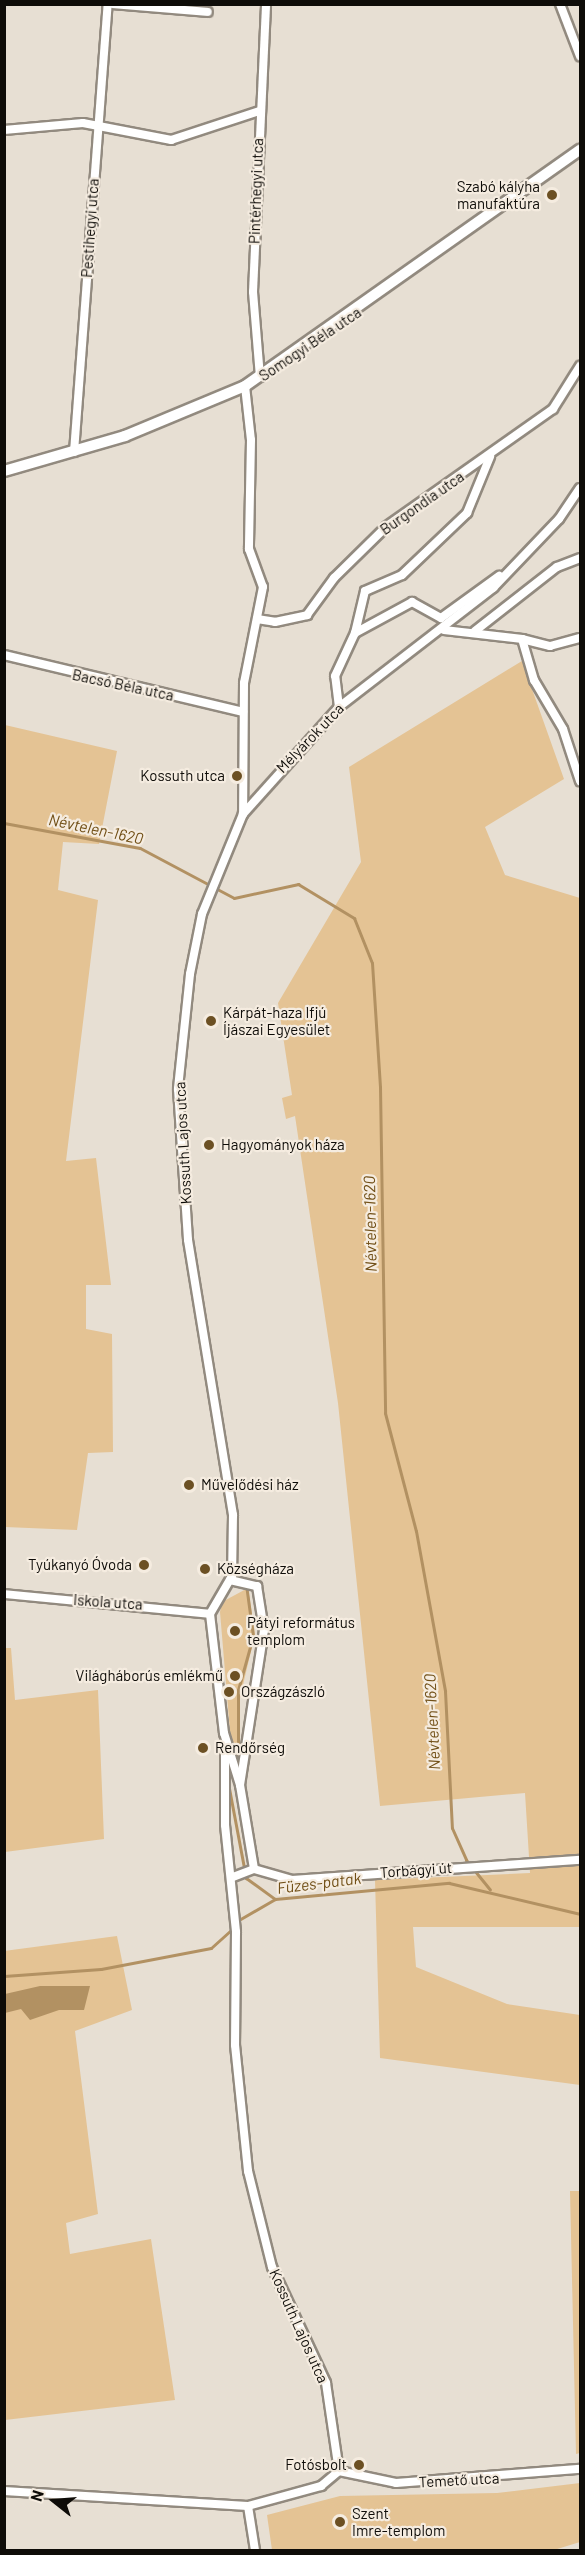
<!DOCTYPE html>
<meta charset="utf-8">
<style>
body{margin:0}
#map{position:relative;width:585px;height:2555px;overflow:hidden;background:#e7dfd3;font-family:Barlow,sans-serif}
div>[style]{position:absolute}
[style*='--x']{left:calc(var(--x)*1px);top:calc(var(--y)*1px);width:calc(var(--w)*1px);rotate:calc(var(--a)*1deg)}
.green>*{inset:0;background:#e4c394}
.water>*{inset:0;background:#b29162}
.stream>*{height:3px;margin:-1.5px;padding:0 1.5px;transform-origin:1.5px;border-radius:1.5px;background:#b29162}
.roads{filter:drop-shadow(2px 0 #928a7f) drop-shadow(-2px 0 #928a7f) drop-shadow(0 2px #928a7f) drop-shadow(0 -2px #928a7f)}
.street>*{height:8px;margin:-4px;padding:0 4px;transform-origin:4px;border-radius:4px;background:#fff}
.secondary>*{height:10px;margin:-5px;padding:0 5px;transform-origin:5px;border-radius:5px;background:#fff}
.dots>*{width:16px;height:16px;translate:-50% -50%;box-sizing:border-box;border:3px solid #f5ece0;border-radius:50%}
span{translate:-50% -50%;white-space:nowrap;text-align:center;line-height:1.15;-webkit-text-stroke:4.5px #f5ece0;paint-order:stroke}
.poi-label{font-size:15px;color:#0e0c08}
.right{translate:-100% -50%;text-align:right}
.left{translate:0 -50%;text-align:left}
.street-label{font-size:15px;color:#0e0c08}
.water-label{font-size:16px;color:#714f16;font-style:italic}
.frame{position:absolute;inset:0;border:6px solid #0e0c08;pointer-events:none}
.north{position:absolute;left:24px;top:2471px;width:60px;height:60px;-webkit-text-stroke:4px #f5ece0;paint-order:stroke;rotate:287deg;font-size:16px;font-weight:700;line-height:24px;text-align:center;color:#0e0c08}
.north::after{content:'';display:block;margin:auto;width:21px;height:27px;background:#0e0c08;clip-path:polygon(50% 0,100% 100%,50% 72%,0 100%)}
</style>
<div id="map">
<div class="green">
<div style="clip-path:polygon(522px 661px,564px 779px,485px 827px,505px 875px,580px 898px,580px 1927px,413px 1927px,416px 1967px,507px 2004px,580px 2015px,580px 2085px,380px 2058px,375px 1880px,530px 1873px,525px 1793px,380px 1806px,338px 1403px,295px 1116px,286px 1119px,282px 1098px,292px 1095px,278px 1003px,361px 862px,349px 767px)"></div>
<div style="clip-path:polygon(5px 725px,117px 751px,99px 844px,63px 842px,58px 890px,98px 900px,66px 1161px,96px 1158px,111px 1285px,86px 1285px,86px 1329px,112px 1334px,113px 1452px,88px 1453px,77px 1530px,5px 1527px)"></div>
<div style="clip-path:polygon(248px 1588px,255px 1634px,239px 1702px,240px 1752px,233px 1767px,220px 1612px,222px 1602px)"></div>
<div style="clip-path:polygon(4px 1648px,11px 1648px,15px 1700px,98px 1690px,104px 1839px,5px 1852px)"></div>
<div style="clip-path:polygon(117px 1936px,132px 2010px,75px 2031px,98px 2214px,66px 2223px,70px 2254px,151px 2239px,175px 2400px,5px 2420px,4px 1951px)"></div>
<div style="clip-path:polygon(570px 2191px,580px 2191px,580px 2453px,576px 2454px)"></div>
<div style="clip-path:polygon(580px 2483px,580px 2542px,554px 2550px,272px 2550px,267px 2515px,340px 2496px,497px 2493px)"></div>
</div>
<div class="water">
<div style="clip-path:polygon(40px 1986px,90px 1986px,84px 2010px,59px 2010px,30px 2020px,21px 2009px,5px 2013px,5px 1994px)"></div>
</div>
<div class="stream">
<div style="--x:4;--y:823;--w:138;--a:10.4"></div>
<div style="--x:140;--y:848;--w:106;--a:28"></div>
<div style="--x:234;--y:898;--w:66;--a:-12.3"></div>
<div style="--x:298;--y:884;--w:66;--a:31.3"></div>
<div style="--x:354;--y:918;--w:48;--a:68.2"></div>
<div style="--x:372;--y:963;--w:124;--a:86.3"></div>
<div style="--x:380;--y:1087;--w:326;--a:89.1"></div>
<div style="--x:385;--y:1413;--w:122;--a:75.3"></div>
<div style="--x:416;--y:1531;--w:163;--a:79.7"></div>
<div style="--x:445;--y:1691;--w:137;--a:87.1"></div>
<div style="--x:452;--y:1828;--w:35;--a:66"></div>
<div style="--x:466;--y:1860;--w:38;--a:51"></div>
<div style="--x:238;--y:1756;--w:66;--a:-90"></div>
<div style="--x:238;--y:1690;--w:56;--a:-74.5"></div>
<div style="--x:253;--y:1636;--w:52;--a:-97.7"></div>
<div style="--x:228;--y:1783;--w:97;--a:79.3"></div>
<div style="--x:246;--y:1878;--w:36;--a:36"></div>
<div style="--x:237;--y:1921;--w:44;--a:-30.1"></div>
<div style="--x:275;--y:1899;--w:175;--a:-5.3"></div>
<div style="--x:449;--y:1883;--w:135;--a:13.3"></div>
<div style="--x:4;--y:1976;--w:97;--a:-4.1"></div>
<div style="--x:101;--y:1969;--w:112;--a:-10.8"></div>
<div style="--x:211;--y:1948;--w:31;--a:-42"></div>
</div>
<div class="roads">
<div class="street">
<div style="--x:113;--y:4;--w:95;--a:4.8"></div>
<div style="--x:560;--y:4;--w:56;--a:69"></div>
<div style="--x:4;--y:130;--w:79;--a:-5.1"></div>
<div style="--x:83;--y:123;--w:90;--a:10.9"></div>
<div style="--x:171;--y:140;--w:93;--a:-18.2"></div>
<div style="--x:260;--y:377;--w:85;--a:-94.7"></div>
<div style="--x:253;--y:292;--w:288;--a:-87.4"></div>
<div style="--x:245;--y:386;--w:54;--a:83.7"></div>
<div style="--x:251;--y:440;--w:109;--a:91.1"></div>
<div style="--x:249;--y:549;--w:40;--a:69.8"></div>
<div style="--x:263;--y:587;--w:98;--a:101.2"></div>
<div style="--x:244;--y:683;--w:131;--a:90.4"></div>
<div style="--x:243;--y:814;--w:108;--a:112.3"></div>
<div style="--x:202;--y:914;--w:61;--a:101.3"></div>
<div style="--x:190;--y:974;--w:116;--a:96"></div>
<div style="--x:178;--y:1089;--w:151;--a:86.2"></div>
<div style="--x:188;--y:1240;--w:279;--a:80.7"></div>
<div style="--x:233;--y:1515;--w:61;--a:90.9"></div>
<div style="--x:232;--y:1576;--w:44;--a:120.1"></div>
<div style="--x:210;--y:1614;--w:120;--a:83.3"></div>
<div style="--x:224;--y:1733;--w:54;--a:72.9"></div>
<div style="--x:240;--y:1785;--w:85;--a:80.5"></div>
<div style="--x:74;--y:452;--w:449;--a:-85.7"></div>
<div style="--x:257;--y:619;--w:18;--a:9"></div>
<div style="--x:275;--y:622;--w:33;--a:-12"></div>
<div style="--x:307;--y:615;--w:46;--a:-53.9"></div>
<div style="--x:334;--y:578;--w:74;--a:-44.5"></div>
<div style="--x:387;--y:526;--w:203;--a:-35.2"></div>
<div style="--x:553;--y:409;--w:51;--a:-57.9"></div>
<div style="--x:444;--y:630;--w:79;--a:6.6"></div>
<div style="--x:522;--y:639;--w:43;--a:73.7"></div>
<div style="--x:534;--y:680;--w:57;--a:59.4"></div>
<div style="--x:563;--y:729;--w:55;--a:71.9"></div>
<div style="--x:475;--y:631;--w:104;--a:-38"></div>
<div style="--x:557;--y:567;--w:25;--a:-21"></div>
<div style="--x:355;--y:633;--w:43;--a:-76.6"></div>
<div style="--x:365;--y:591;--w:40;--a:-23.4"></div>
<div style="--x:402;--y:575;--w:90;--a:-43.6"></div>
<div style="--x:467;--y:513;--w:61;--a:-67.7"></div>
<div style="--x:522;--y:639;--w:29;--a:14"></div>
<div style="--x:550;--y:646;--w:31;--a:-15"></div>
<div style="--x:4;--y:655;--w:246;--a:13.4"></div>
<div style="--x:339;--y:707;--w:31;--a:-97"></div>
<div style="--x:335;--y:676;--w:47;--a:-65.1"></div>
<div style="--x:355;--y:633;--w:65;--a:-28.5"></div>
<div style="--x:412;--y:602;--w:33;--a:29"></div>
<div style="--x:441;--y:618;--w:72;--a:-35.9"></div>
<div style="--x:243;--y:814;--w:144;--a:-48.1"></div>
<div style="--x:339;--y:707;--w:195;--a:-37.7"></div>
<div style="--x:493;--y:588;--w:95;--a:-46.3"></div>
<div style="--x:559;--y:519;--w:37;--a:-56"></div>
<div style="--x:230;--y:1580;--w:28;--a:13"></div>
<div style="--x:257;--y:1586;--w:45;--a:81"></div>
<div style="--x:264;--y:1630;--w:157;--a:98.8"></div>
<div style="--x:4;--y:1594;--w:207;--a:5.5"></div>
<div style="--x:225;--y:1747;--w:78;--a:90"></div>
<div style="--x:225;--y:1825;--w:108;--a:84.1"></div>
<div style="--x:236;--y:1932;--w:113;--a:90.5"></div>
<div style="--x:235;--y:2045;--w:127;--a:84.1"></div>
<div style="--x:248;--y:2171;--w:99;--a:76"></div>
<div style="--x:272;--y:2267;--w:128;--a:65"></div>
<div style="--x:326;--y:2383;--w:89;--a:81.6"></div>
<div style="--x:254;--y:1869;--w:40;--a:16"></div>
<div style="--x:292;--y:1880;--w:289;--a:-4"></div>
<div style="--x:233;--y:1877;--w:22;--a:-21"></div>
<div style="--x:339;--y:2471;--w:58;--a:11.9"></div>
<div style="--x:396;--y:2483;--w:185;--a:-4.4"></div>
<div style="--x:4;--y:2491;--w:244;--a:3.5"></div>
<div style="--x:248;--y:2506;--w:76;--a:-15.3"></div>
<div style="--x:321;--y:2486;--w:23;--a:-40"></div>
<div style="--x:248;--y:2506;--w:45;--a:81"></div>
</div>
<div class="secondary">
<div style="--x:4;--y:471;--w:126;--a:-16.1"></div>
<div style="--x:125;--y:436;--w:130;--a:-22.6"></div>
<div style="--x:245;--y:386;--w:410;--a:-35.2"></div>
</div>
</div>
<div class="dots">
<div style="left:552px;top:195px;background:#6c5023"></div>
<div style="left:237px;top:776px;background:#6c5023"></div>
<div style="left:211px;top:1021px;background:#6c5023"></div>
<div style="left:209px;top:1145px;background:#6c5023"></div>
<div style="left:189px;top:1485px;background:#6c5023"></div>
<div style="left:144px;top:1565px;background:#6c5023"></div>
<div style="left:205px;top:1569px;background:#6c5023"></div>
<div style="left:235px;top:1631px;background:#6c5023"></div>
<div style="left:235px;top:1676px;background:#6c5023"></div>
<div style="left:229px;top:1692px;background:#6c5023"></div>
<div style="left:203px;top:1748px;background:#6c5023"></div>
<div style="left:359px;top:2465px;background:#6c5023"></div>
<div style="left:340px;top:2522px;background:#6c5023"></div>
</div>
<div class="poi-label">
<span class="right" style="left:540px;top:195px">Szabó kályha<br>manufaktúra</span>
<span class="right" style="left:225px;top:776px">Kossuth utca</span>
<span class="left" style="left:223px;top:1021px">Kárpát-haza Ifjú<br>Íjászai Egyesület</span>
<span class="left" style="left:221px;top:1145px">Hagyományok háza</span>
<span class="left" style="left:201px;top:1485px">Művelődési ház</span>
<span class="right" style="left:132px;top:1565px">Tyúkanyó Óvoda</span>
<span class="left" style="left:217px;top:1569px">Községháza</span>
<span class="left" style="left:247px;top:1631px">Pátyi református<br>templom</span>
<span class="right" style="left:223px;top:1676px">Világháborús emlékmű</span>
<span class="left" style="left:241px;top:1692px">Országzászló</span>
<span class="left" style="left:215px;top:1748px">Rendőrség</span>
<span class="right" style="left:347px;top:2465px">Fotósbolt</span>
<span class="left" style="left:352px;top:2522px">Szent<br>Imre-templom</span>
</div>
<div class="street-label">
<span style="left:256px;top:191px;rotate:-88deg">Pintérhegyi utca</span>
<span style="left:90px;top:228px;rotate:-86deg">Pestihegyi utca</span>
<span style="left:310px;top:344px;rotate:-34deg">Somogyi Béla utca</span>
<span style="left:422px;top:503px;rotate:-35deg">Burgondia utca</span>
<span style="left:123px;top:685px;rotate:12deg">Bacsó Béla utca</span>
<span style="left:310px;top:738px;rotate:-46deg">Mélyárok utca</span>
<span style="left:183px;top:1143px;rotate:-93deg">Kossuth Lajos utca</span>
<span style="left:108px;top:1602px;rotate:4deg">Iskola utca</span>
<span style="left:416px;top:1870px;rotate:-4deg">Torbágyi út</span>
<span style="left:299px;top:2326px;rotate:66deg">Kossuth Lajos utca</span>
<span style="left:459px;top:2480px;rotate:-3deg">Temető utca</span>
</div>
<div class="water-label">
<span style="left:96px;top:829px;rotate:12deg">Névtelen-1620</span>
<span style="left:370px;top:1224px;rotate:-91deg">Névtelen-1620</span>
<span style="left:432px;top:1722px;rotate:-93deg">Névtelen-1620</span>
<span style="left:319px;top:1883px;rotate:-7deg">Füzes-patak</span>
</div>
<div class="frame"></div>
<div class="north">N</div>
</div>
